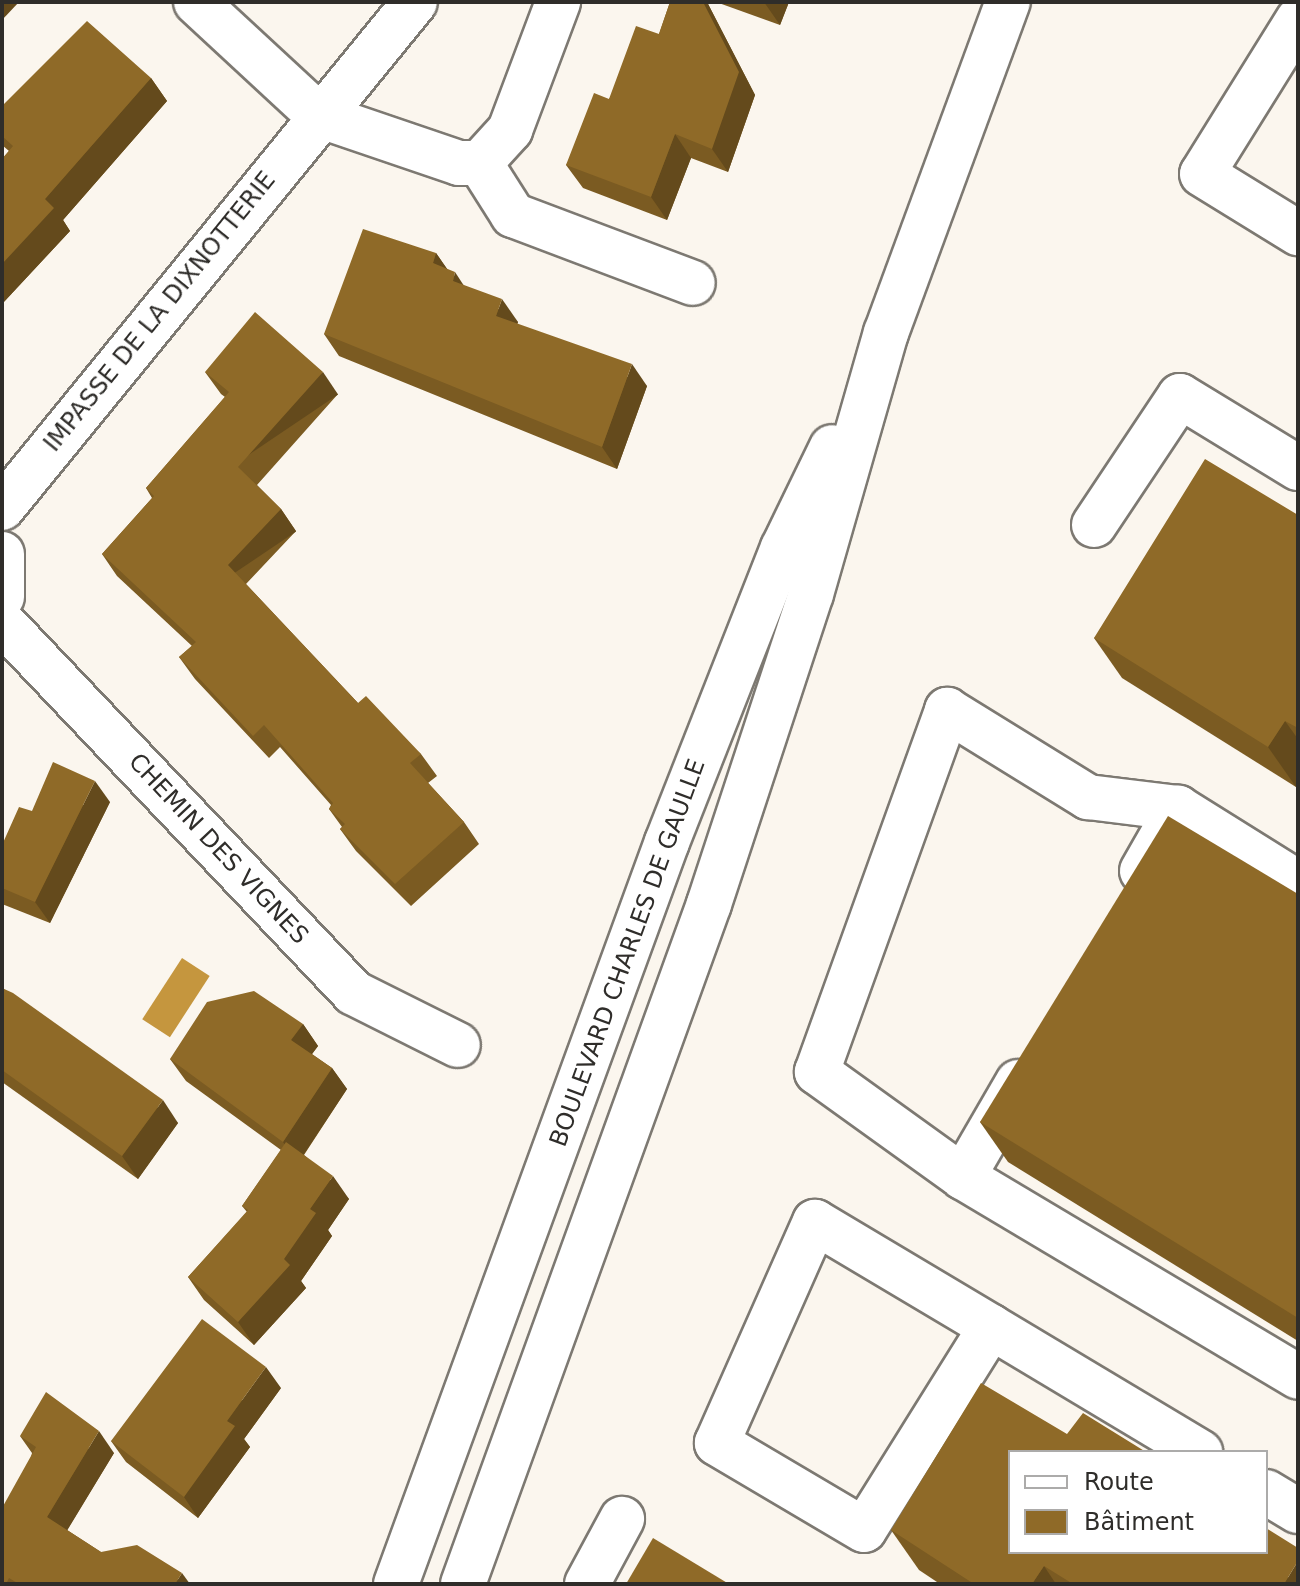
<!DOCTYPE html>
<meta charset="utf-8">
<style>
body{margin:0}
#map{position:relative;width:1300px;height:1586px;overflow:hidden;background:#fbf6ee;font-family:"DejaVu Sans",sans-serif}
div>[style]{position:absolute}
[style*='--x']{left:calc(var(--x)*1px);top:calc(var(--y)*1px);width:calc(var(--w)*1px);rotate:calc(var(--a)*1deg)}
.water>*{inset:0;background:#c5963e;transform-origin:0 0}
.roads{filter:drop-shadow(2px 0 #7d7972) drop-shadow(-2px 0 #7d7972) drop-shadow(0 2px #7d7972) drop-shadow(0 -2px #7d7972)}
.minor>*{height:44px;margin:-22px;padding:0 22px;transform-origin:22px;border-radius:22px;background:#fff}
.wall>*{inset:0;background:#7b5b22}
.shaded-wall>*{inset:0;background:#644a1c;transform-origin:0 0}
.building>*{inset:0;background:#8f6a28}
span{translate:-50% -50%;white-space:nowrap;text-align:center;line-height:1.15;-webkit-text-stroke:8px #fff;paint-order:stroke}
.street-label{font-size:24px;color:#2f2d2a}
.frame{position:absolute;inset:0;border:4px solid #2f2d2a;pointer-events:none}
.legend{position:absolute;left:1008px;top:1450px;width:260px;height:104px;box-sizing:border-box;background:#fff;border:2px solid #acabaa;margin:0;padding:10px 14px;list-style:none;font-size:24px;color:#2f2d2a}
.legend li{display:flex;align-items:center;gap:16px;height:40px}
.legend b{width:40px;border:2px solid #acabaa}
</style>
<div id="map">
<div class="water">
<div style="left:182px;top:958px;width:33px;height:73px;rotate:33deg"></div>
</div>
<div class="roads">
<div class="minor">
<div style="--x:196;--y:2;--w:166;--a:42.8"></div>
<div style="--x:318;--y:115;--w:149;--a:18.8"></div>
<div style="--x:459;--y:163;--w:21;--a:0"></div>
<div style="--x:480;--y:163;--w:45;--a:-47.7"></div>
<div style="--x:510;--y:130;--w:137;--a:-69.4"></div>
<div style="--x:1298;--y:20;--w:181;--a:121.9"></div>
<div style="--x:1202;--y:174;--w:113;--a:31.6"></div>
<div style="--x:480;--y:163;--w:62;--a:57.6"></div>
<div style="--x:513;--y:215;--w:192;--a:20.7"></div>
<div style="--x:2;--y:508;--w:653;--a:-50.78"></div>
<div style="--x:1094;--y:525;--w:155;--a:-56.3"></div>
<div style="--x:1180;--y:396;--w:138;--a:31.4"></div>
<div style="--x:2;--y:554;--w:43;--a:90"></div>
<div style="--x:2;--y:622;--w:511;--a:46.51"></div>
<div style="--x:354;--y:993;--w:116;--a:26.6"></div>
<div style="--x:1142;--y:871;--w:73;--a:-60.3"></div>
<div style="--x:1178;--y:808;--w:142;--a:32"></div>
<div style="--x:1018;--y:1082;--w:110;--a:120.1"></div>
<div style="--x:963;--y:1177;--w:390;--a:30.8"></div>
<div style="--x:963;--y:1177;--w:180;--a:-144.3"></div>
<div style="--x:817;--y:1072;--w:385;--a:-70.2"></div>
<div style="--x:947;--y:710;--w:166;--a:31.7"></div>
<div style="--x:1088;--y:797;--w:91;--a:7"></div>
<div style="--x:991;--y:1327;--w:239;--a:122"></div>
<div style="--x:864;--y:1530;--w:171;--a:-149.4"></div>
<div style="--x:717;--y:1443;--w:242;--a:-66.1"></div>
<div style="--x:815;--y:1222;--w:205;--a:30.8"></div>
<div style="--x:991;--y:1327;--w:244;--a:30.9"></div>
<div style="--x:1266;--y:1492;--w:37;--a:31"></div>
<div style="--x:396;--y:1584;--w:790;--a:-69.94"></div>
<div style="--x:667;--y:842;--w:316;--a:-68.5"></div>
<div style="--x:783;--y:548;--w:112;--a:-64.1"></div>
<div style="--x:463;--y:1584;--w:723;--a:-70.11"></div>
<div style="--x:709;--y:904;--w:326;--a:-71.8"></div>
<div style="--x:811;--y:594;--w:272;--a:-74"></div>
<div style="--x:886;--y:333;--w:353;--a:-69.8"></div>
<div style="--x:587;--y:1584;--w:74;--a:-61.7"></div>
</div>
</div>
<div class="wall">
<div style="clip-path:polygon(670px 2px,707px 2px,755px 95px,728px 172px,691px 158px,667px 220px,583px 188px,566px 165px,609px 99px,659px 34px)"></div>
<div style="clip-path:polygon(716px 2px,789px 2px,780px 25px)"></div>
<div style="clip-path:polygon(151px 78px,167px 101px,63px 220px,70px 231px,2px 304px,2px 159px,9px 151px,2px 145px,2px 106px)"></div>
<div style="clip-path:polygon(436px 253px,447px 269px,463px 285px,518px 322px,517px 324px,647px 386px,617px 469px,339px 356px,324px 334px)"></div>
<div style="clip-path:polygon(205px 372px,338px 394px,257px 485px,281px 509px,296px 531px,246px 584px,358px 703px,421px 754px,437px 776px,428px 783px,464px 822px,479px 844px,411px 906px,356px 851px,340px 829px,342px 827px,329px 809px,331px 805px,280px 747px,269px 758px,195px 679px,179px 657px,192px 646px,117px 576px,102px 554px,152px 498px,146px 488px,225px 397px,221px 394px)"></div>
<div style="clip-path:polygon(1298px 515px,1298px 784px,1296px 787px,1122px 678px,1094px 638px)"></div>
<div style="clip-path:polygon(110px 802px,50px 923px,2px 904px,2px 845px,32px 811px)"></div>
<div style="clip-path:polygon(1298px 894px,1298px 1341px,1008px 1162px,980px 1122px)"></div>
<div style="clip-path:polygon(2px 988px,178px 1123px,138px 1179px,2px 1082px)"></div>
<div style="clip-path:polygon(303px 1024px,318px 1046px,312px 1054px,332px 1068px,347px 1089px,304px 1155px,349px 1199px,328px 1230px,332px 1236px,301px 1281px,306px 1288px,254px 1345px,204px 1300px,188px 1277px,247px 1212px,242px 1206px,281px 1150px,186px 1081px,170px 1059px)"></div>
<div style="clip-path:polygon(281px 1388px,244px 1439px,250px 1447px,198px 1518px,126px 1462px,111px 1441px)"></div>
<div style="clip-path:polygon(1067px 1434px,1298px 1584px,940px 1584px,919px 1570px,891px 1530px)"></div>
<div style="clip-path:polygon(20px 1436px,114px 1453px,67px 1530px,101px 1552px,190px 1584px,2px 1584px,32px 1453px)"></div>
</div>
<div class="shaded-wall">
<div style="clip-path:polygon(2px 2px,19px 2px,2px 20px)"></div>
<div style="clip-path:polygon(703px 2px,707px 2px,755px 95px,728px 172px,712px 149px)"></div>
<div style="clip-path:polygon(764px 2px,789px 2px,780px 25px)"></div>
<div style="clip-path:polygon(151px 78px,167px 101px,63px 220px,70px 231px,2px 304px,2px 264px,45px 199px)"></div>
<div style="clip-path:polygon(675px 134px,691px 158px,667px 220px,651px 197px)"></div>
<div style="clip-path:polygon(436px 253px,452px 276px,433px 263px)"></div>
<div style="clip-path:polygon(455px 272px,470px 295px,453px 281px)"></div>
<div style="clip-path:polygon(502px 299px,518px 322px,512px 339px,496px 316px)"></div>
<div style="clip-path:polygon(632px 364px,647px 386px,617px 469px,602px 447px)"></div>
<div style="left:323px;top:372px;width:27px;height:127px;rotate:56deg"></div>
<div style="left:281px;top:509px;width:27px;height:77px;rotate:56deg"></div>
<div style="clip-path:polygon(1285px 721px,1298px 739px,1298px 784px,1296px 787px,1268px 747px)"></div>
<div style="clip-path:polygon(95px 781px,110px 802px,50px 923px,35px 902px)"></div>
<div style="clip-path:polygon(303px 1024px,318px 1046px,306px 1062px,291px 1040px)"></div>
<div style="clip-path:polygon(332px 1068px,347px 1089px,298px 1163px,283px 1142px)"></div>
<div style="clip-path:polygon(163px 1100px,178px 1123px,138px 1179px,122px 1156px)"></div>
<div style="clip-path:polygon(333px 1176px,349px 1199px,328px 1230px,332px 1236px,301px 1281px,306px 1288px,254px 1345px,238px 1322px,284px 1259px,310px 1209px)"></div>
<div style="clip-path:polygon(266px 1367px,281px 1388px,244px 1439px,250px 1447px,198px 1518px,184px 1497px,227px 1421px)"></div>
<div style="clip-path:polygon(99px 1431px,114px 1453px,62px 1539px,47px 1517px)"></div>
<div style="clip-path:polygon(1298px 1561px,1298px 1584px,1284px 1584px)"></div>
<div style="clip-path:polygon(1044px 1566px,1056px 1584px,1032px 1584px)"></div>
<div style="clip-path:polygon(182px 1573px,190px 1584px,175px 1584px)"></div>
</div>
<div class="building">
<div style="clip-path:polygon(670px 2px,703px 2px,739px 72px,712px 149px,675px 134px,651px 197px,566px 165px,594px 93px,609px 99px,636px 26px,659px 34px)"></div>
<div style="clip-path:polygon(87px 21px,151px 78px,45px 199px,54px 208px,2px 264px,2px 159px,13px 146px,2px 136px,2px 106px)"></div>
<div style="clip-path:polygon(363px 229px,436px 253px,433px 263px,455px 272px,453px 281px,502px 299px,496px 316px,632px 364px,602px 447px,324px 334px)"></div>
<div style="clip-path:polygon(255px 312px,323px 372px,238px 467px,281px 509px,228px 565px,358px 703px,366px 696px,421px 754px,410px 763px,464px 822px,395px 884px,340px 829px,345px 824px,329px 809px,333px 803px,264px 725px,253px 736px,179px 657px,196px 642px,102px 554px,154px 496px,146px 488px,229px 392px,205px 372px)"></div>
<div style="clip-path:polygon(1205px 459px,1298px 515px,1298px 728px,1285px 721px,1268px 747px,1094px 638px)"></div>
<div style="clip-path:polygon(53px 762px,95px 781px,35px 902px,2px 888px,2px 845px,19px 807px,32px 811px)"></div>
<div style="clip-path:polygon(1168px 816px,1298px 894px,1298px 1318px,980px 1122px)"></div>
<div style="clip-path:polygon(2px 988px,13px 993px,163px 1100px,122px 1156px,2px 1070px)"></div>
<div style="clip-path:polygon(254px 991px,303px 1024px,291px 1040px,332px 1068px,283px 1142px,170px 1059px,207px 1002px)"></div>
<div style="clip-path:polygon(286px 1142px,333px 1176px,310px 1209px,316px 1213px,284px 1259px,290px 1265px,238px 1322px,188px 1277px,248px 1210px,242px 1206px)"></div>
<div style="clip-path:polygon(202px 1319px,266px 1367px,227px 1421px,235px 1426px,184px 1497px,111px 1441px)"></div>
<div style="clip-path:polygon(981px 1383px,1067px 1434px,1083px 1413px,1146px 1452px,1010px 1452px,1010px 1552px,1266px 1552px,1266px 1528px,1298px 1548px,1298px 1561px,1284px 1584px,1073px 1584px,1044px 1566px,1032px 1584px,974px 1584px,891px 1530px)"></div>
<div style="clip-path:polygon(46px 1392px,99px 1431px,47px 1517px,101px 1552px,137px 1545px,182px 1573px,175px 1584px,19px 1584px,9px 1578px,6px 1584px,2px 1584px,2px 1508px,36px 1447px,20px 1436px)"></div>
<div style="clip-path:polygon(653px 1538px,729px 1584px,626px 1584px)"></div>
</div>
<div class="street-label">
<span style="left:160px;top:312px;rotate:-51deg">IMPASSE DE LA DIXNOTTERIE</span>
<span style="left:218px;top:849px;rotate:47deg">CHEMIN DES VIGNES</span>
<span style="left:628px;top:953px;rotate:-70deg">BOULEVARD CHARLES DE GAULLE</span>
</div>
<div class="frame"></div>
<ul class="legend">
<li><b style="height:10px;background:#fff"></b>Route</li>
<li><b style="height:22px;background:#8f6a28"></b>Bâtiment</li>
</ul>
</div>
